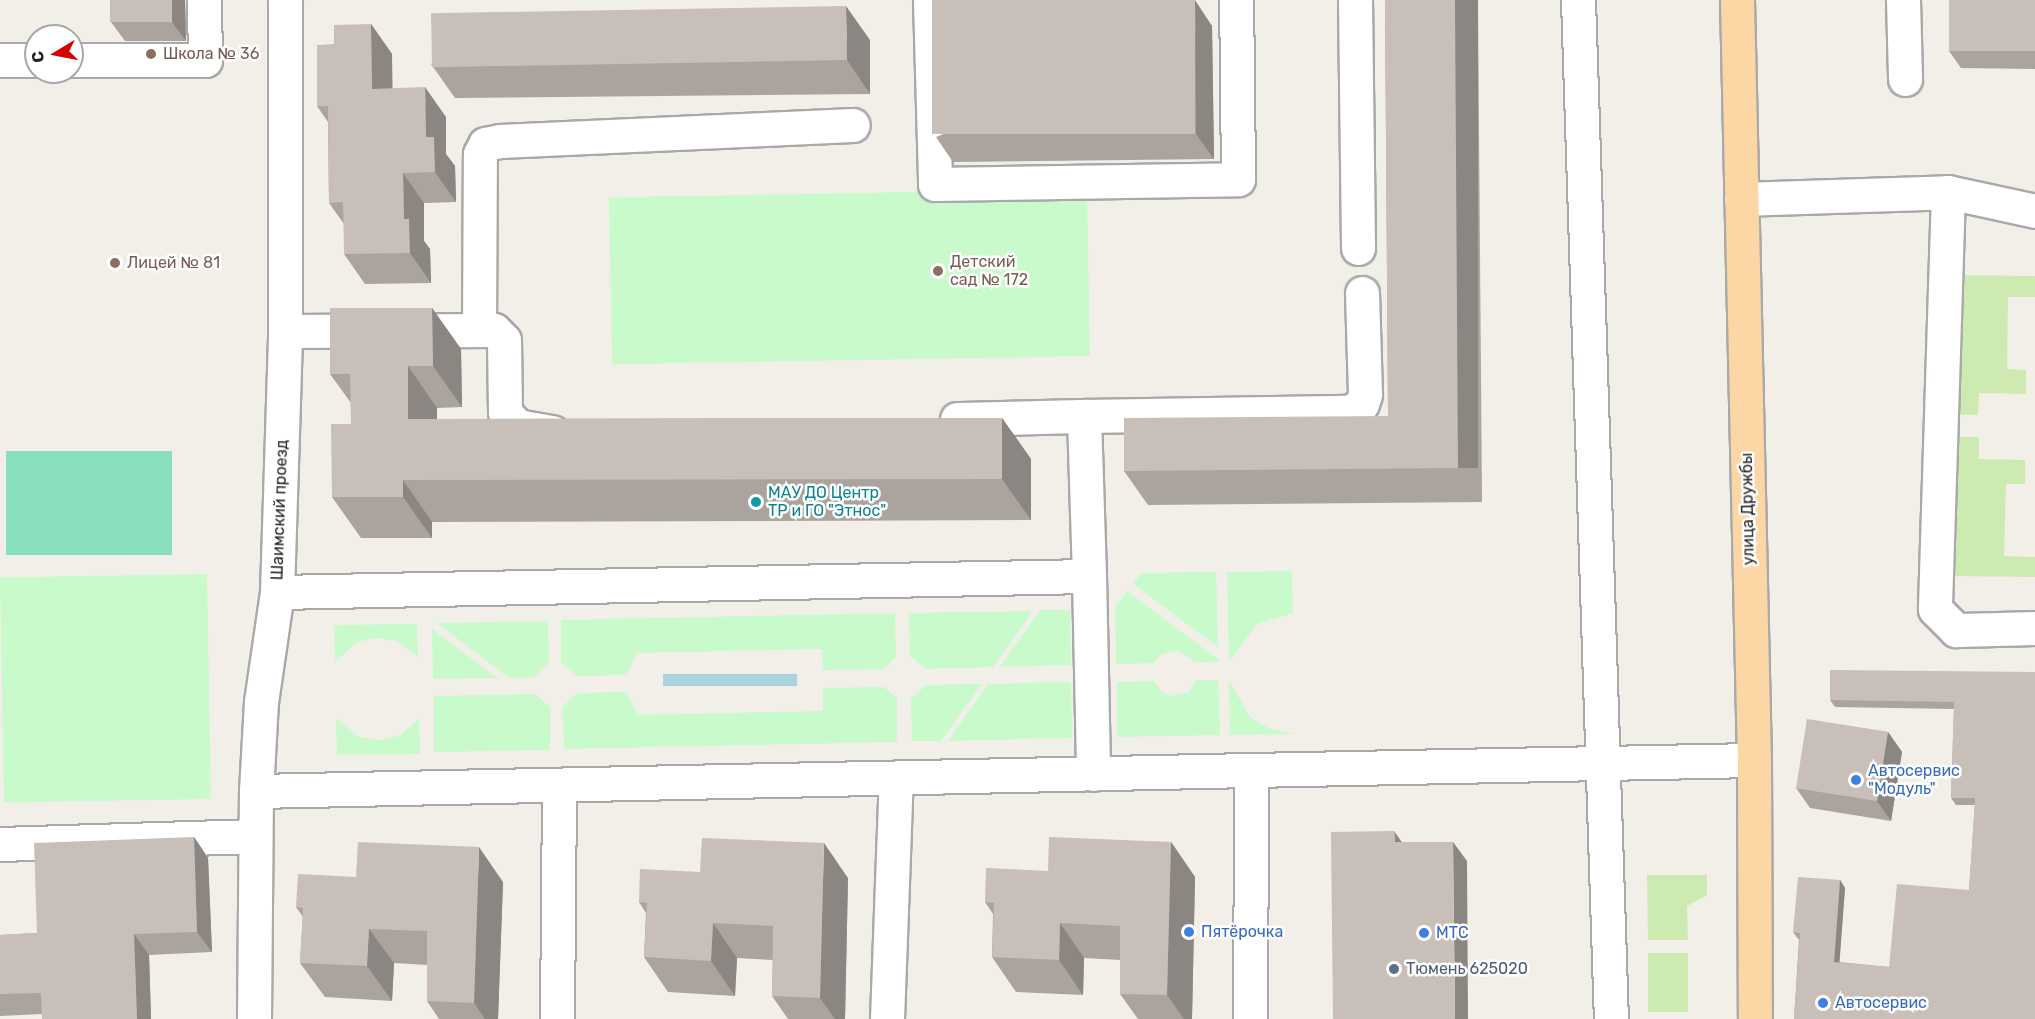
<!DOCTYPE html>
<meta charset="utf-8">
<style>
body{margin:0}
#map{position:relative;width:2035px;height:1019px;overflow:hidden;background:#f2efe9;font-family:Rubik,sans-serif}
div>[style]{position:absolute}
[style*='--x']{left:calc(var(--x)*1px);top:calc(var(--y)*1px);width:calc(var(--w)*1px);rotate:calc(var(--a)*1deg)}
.grass>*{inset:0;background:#cdebb0;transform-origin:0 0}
.park>*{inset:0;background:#c8facc;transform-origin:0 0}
.pitch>*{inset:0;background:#88e0be;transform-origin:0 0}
.water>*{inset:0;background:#aad3df;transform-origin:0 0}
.roads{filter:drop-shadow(2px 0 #a9a9a9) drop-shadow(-2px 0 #a9a9a9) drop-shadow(0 2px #a9a9a9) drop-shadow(0 -2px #a9a9a9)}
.minor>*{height:33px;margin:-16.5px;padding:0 16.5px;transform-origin:16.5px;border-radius:16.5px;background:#fff}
.major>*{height:33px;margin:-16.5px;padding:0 16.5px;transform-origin:16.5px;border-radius:16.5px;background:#fcd6a4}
.wall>*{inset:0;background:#aba49e}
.shaded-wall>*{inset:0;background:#8b8681;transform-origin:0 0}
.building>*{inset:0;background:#c7bfb8;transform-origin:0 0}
.dots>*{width:16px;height:16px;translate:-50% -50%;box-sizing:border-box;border:3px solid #fff;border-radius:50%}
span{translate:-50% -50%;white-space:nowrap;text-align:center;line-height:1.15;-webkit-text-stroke:5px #fff;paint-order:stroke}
.education-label{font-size:16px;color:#785e54}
.left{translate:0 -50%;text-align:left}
.culture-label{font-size:16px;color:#0d838f}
.street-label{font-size:16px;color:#222}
.shop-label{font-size:16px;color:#366cbe}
.service-label{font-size:16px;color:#4e5e75}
.north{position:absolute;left:24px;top:24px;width:60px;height:60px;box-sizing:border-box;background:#fff;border:2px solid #a7a7a7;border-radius:50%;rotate:260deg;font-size:16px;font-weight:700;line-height:24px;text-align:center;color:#222}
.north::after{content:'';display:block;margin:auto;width:21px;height:27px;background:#d40000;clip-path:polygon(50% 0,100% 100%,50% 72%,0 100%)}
</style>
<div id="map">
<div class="grass">
<div style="clip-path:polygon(1952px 275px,2035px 276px,2035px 297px,2008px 297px,2007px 369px,2026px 370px,2026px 394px,1979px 393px,1978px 415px,1949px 414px)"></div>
<div style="clip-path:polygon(1949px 437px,1979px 437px,1979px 459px,2025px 460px,2025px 484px,2006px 484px,2004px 556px,2035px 557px,2035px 577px,1947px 576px)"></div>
<div style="clip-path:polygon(1647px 875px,1707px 875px,1707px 895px,1687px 906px,1688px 940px,1648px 940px)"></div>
<div style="left:1648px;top:953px;width:40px;height:59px"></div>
</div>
<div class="park">
<div style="left:1087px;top:189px;width:167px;height:478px;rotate:89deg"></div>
<div style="clip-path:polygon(1292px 571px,1293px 613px,1257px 624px,1229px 662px,1227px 572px)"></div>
<div style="clip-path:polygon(1216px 572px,1218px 647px,1133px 584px,1141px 573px)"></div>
<div style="left:207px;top:574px;width:225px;height:207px;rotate:89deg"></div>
<div style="clip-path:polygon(1127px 591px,1218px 659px,1218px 662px,1195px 662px,1178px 650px,1161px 654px,1154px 663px,1116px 664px,1115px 607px)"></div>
<div style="clip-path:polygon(1040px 610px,1070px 610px,1071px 665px,1000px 667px)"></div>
<div style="clip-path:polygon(1033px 611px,993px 667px,926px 669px,910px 656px,909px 613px)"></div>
<div style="clip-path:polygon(895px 613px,896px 657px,884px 669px,823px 670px,822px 649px,637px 653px,626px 675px,577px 676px,561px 662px,561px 620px)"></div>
<div style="clip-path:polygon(548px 621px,549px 663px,534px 677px,509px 678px,437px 623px)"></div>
<div style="clip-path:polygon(417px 624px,418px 657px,397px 641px,377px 638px,357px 642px,335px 662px,334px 625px)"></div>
<div style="clip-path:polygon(432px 629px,497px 678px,433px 679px)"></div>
<div style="clip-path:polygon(1196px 680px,1218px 680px,1220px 735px,1117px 737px,1117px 682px,1154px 681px,1163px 693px,1172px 696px,1189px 692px)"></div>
<div style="clip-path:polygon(1229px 680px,1250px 717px,1270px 729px,1295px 734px,1230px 735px)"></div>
<div style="clip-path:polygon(1071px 682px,1072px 738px,948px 741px,988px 684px)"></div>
<div style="clip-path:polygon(982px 684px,941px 741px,912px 741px,911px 699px,926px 685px)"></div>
<div style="clip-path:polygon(884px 687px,897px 698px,897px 742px,564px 749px,562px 707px,577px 693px,626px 692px,638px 715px,823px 711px,823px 688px)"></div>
<div style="clip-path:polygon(535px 694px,550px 707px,550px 750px,434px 752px,434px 696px)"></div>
<div style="clip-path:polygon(336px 718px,359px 737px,379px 740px,399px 736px,419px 719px,420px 754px,337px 755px)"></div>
</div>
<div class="pitch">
<div style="left:6px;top:451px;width:166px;height:104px"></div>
</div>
<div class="water">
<div style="left:797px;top:674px;width:12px;height:134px;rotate:90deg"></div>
</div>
<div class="roads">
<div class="minor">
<div style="--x:930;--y:0;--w:184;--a:88.4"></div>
<div style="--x:935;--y:184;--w:303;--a:-0.9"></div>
<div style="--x:1238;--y:179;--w:179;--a:-90.6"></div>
<div style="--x:1355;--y:0;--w:248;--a:89.3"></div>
<div style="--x:1578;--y:0;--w:1020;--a:88.15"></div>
<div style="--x:1903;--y:0;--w:79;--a:88.5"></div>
<div style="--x:0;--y:60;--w:36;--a:0"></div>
<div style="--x:72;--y:60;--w:133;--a:0"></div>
<div style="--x:205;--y:60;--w:60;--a:-91"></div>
<div style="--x:1948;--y:192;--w:417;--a:91.8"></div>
<div style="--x:1935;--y:609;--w:30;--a:45"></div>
<div style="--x:1956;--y:630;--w:79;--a:-1.5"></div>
<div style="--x:1741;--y:199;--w:207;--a:-1.9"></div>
<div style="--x:1948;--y:192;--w:89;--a:12.3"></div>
<div style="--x:479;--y:329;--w:175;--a:-89.7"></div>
<div style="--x:480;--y:154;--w:11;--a:-63"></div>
<div style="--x:485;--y:144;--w:15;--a:-11"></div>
<div style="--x:500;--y:141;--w:353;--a:-2.6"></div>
<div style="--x:285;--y:331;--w:209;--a:-0.3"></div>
<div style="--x:494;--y:330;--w:14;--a:45"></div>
<div style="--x:504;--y:340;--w:72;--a:89.2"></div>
<div style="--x:505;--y:412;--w:18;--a:49"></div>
<div style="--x:517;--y:426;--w:36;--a:10"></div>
<div style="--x:957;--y:419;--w:127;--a:-1.4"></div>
<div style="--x:1089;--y:576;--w:160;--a:-91.8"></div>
<div style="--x:1084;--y:416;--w:266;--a:-0.9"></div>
<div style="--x:1350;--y:412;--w:14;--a:-34"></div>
<div style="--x:1362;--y:404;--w:10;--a:-73"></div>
<div style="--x:1365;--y:394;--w:101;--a:-91.7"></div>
<div style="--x:277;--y:592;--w:812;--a:-1.13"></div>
<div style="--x:1089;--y:576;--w:198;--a:88.8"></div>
<div style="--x:1251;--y:770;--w:503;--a:-1.14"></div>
<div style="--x:256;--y:791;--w:995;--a:-1.21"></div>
<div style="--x:1251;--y:770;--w:249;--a:90.2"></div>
<div style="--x:0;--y:844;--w:255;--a:-1.8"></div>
<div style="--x:254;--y:1019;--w:228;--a:-89.5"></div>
<div style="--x:256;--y:791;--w:89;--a:-86.8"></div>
<div style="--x:261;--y:702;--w:111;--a:-81.7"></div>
<div style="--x:277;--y:592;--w:261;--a:-88.2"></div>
<div style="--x:285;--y:331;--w:331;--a:-90"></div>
<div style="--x:557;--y:1019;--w:234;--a:-89.5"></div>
<div style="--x:887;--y:1019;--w:241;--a:-87.9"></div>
</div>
<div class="major">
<div style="--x:1737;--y:0;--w:760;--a:88.72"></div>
<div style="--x:1754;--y:760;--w:259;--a:89.8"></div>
</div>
</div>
<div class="wall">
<div style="clip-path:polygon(185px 0,186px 41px,125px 41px,111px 22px)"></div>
<div style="clip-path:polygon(1385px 0,1478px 0,1482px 502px,1148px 505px,1124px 471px,1388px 416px)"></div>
<div style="clip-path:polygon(2035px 0,2035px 69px,1961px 68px,1949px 51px)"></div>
<div style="clip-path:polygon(371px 24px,392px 54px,392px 88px,446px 117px,446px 154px,455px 166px,456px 202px,424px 203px,424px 241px,430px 249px,431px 283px,365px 284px,344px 254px,344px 224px,329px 203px,328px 122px,317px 106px,334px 44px)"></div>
<div style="clip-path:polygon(1212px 26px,1214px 159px,953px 162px,936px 137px)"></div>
<div style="clip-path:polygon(870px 40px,870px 94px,455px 98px,431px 64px)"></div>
<div style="clip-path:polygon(432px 308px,461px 349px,462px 407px,437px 408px,437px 419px,1002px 418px,1031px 459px,1031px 520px,432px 522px,432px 538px,361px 538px,332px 497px,351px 424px,351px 403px,330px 374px)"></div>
<div style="clip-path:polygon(2035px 672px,2035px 1019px,1794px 1019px,1799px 939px,1798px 939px,1793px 932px,1840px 880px,1845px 888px,1839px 962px,1889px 967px,1969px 890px,1975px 805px,1956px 805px,1951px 798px,1954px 709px,1835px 707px,1830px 700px)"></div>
<div style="clip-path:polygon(1888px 732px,1902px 752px,1891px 821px,1810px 808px,1796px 788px)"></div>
<div style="clip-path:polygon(194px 837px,208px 858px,212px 952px,149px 955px,151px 1019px,42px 1019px,42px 1014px,0 1016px,0 935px,37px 933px)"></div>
<div style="clip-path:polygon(1171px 842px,1195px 877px,1192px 1019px,1138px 1019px,1120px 994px,1120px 960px,1084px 958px,1083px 995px,1016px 992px,992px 957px,993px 914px,985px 902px,1048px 871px)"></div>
<div style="clip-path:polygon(356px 877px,503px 882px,498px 1019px,439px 1019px,427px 1001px,427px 965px,394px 963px,392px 1001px,325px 997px,300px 963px,303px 917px,296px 907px)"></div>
<div style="clip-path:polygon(848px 878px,845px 1019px,788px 1019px,772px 996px,773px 960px,737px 958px,735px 996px,668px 992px,644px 957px,646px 913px,639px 902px)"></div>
</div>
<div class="shaded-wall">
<div style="clip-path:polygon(172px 0,185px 0,186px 41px,172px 22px)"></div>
<div style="clip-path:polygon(1195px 0,1212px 26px,1214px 159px,1196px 134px)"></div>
<div style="left:1455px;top:0;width:23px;height:468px"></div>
<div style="clip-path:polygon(846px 6px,870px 40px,870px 94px,847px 60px)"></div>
<div style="clip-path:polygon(371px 24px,392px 54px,393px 119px,372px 89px)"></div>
<div style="clip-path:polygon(425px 87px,446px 117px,446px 154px,455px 166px,456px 202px,435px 172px,426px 137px)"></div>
<div style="clip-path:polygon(403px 173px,424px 203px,424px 241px,430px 249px,431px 283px,410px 253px,404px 219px)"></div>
<div style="clip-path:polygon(432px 308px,461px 349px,462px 407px,433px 366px)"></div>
<div style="clip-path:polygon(408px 366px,437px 408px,437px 461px,408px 419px)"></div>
<div style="clip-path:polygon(1002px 418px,1031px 459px,1031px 520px,1002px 479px)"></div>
<div style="clip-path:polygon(403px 480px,432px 522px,432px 538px,403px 497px)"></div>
<div style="clip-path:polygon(1888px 732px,1902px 752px,1891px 821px,1877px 801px)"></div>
<div style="clip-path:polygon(1394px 831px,1408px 851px,1395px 842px)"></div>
<div style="clip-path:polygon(194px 837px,208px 858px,212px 952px,197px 932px)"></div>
<div style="clip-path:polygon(1171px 842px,1195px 877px,1192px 1019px,1184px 1019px,1167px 995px)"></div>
<div style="clip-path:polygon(1453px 842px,1467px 861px,1468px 1019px,1455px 1019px)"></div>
<div style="clip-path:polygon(824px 843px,848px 878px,845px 1019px,835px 1019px,820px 998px)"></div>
<div style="clip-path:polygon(479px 847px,503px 882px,498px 1019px,485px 1019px,474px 1003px)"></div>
<div style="clip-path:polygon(1840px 880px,1845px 888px,1839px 969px,1834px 962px)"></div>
<div style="clip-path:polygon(713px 923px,737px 958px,735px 996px,711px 961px)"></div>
<div style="clip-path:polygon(1060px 923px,1084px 958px,1083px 995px,1059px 960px)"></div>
<div style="clip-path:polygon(369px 929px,394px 963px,392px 1001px,367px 966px)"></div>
<div style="clip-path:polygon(134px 934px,149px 955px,151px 1019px,137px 1019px)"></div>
</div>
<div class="building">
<div style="left:110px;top:0;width:62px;height:22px"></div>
<div style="left:1195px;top:0;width:134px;height:263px;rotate:90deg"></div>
<div style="clip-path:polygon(1385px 0,1455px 0,1458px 468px,1124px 471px,1124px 418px,1388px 416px)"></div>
<div style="left:1949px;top:0;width:86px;height:51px"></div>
<div style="left:846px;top:6px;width:54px;height:415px;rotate:89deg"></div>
<div style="clip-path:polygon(371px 24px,372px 89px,425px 87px,426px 137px,434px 137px,435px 172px,403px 173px,404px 219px,409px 219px,410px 253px,344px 254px,343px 202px,329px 203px,328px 106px,317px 106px,317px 45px,334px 44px,334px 25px)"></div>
<div style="clip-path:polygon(330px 308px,432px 308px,433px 366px,408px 366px,408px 419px,1002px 418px,1002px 479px,403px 480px,403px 497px,332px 497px,331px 424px,351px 424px,350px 374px,330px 374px)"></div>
<div style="clip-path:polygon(1830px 670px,2035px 672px,2035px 1019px,1794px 1019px,1800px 933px,1793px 932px,1798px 877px,1840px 880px,1834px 962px,1889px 967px,1897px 884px,1969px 890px,1975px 798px,1951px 798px,1954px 702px,1830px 700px)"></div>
<div style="left:1807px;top:719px;width:82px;height:70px;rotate:9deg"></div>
<div style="clip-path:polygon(1394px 831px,1395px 842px,1453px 842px,1455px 1019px,1333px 1019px,1331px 832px)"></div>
<div style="clip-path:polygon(194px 837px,197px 932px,134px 934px,137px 1019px,42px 1019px,41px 993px,0 994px,0 935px,37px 933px,34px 843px)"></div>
<div style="clip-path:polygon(1049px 837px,1171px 842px,1167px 995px,1120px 994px,1120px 926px,1060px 923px,1059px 960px,992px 957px,994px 903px,985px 902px,986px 868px,1048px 871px)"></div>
<div style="clip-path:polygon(702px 838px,824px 843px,820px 998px,772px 996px,773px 926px,713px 923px,711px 961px,644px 957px,647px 903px,639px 902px,640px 869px,700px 872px)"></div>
<div style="clip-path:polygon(358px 842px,479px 847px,474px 1003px,427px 1001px,427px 931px,369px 929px,367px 966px,300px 963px,303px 908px,296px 907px,298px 874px,356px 877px)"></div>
</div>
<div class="dots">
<div style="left:151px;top:54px;background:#8d6e63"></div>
<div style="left:115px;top:263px;background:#8d6e63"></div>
<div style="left:938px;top:271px;background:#8d6e63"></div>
<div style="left:756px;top:502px;background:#0f9aa8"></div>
<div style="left:1856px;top:780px;background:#3f7fe0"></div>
<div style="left:1189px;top:932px;background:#3f7fe0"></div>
<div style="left:1424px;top:933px;background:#3f7fe0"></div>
<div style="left:1394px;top:969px;background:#5c6f8a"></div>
<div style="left:1823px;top:1003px;background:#3f7fe0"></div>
</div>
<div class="education-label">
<span class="left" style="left:163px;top:54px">Школа № 36</span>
<span class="left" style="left:950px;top:271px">Детский<br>сад № 172</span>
<span class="left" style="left:127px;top:263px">Лицей № 81</span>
</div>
<div class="culture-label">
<span class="left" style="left:768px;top:502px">МАУ ДО Центр<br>ТР и ГО "Этнос"</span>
</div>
<div class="street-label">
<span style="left:1748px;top:509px;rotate:-91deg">улица Дружбы</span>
<span style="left:280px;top:510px;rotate:-88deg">Шаимский проезд</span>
</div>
<div class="shop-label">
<span class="left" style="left:1868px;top:780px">Автосервис<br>"Модуль"</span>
<span class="left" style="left:1201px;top:932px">Пятёрочка</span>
<span class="left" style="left:1436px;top:933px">МТС</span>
<span class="left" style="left:1835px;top:1003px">Автосервис</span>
</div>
<div class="service-label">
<span class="left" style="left:1406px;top:969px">Тюмень 625020</span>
</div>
<div class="north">С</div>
</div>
